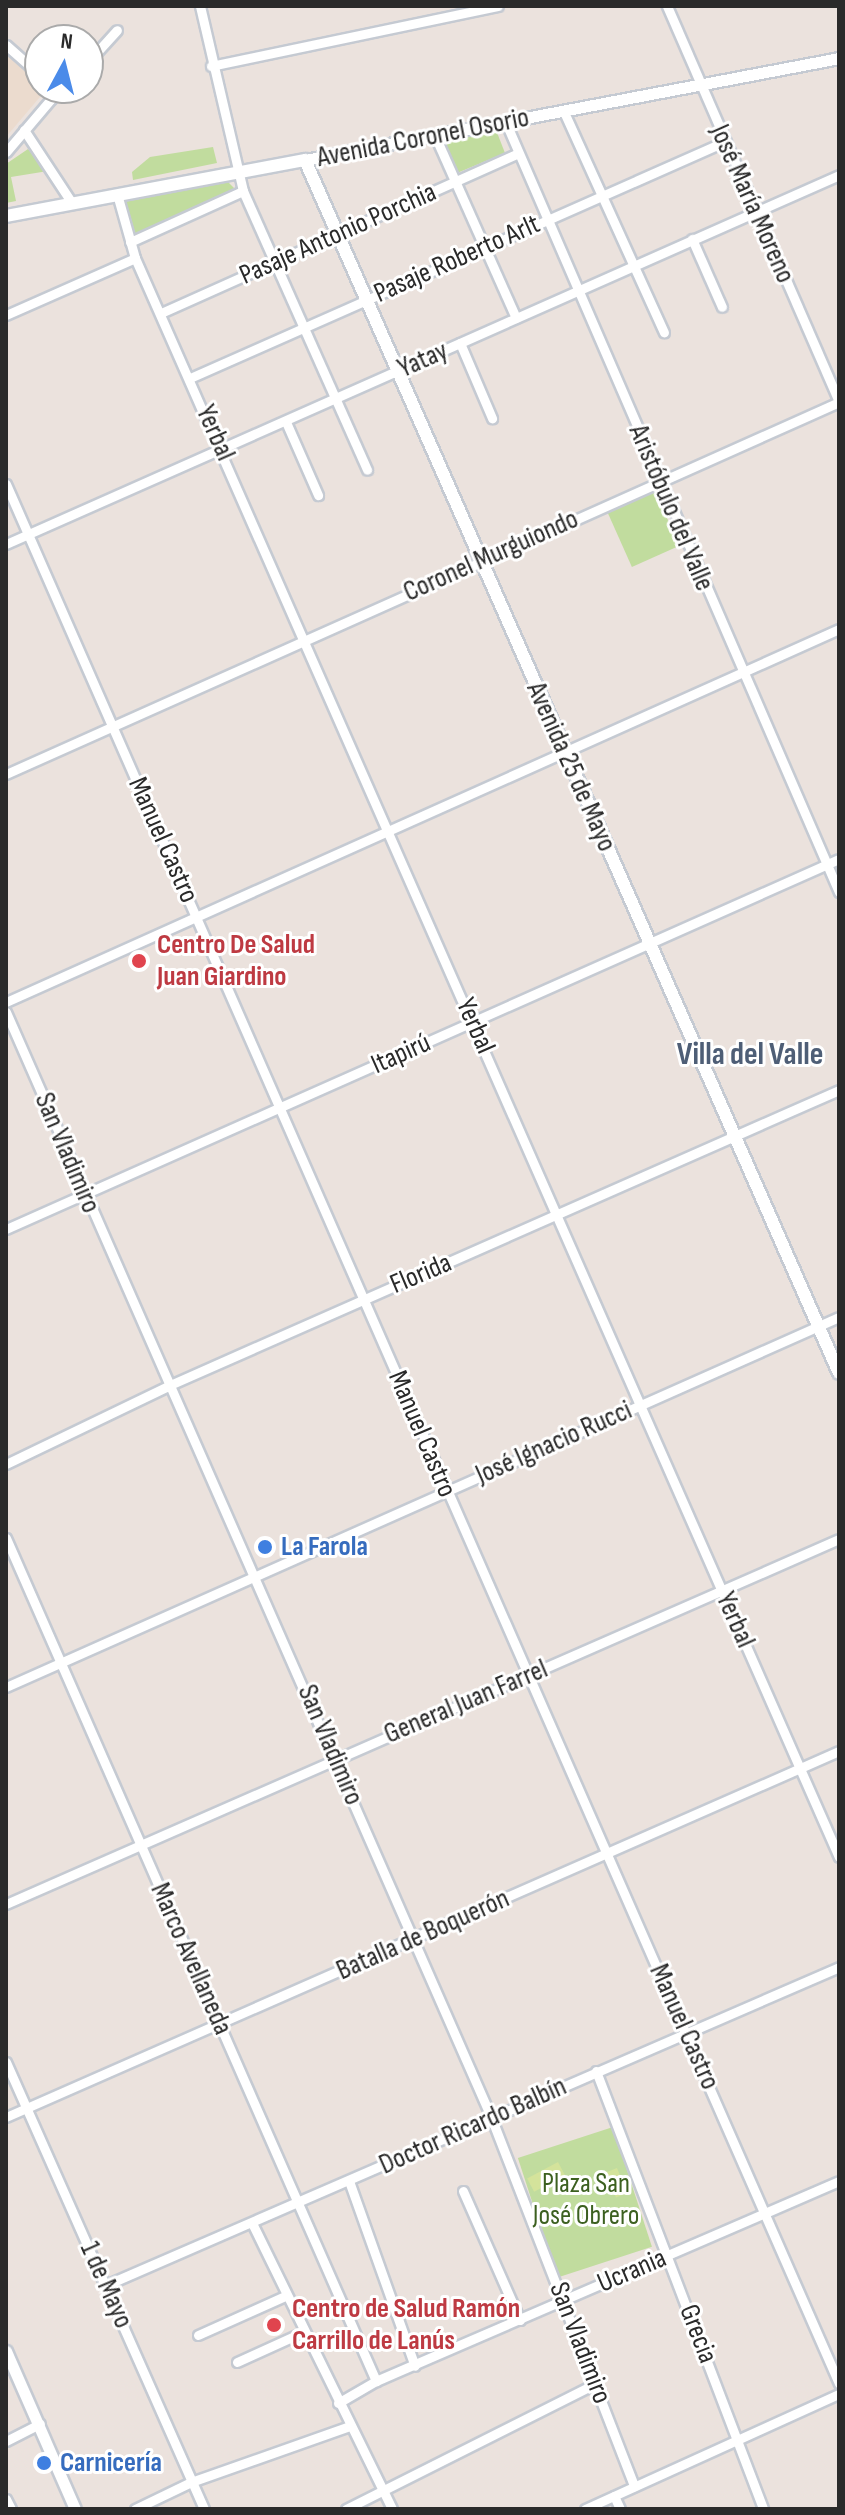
<!DOCTYPE html>
<meta charset="utf-8">
<style>
body{margin:0}
#map{position:relative;width:845px;height:2515px;overflow:hidden;background:#ebe2dd;font-family:"Sofia Sans Condensed",sans-serif}
div>[style]{position:absolute}
[style*='--x']{left:calc(var(--x)*1px);top:calc(var(--y)*1px);width:calc(var(--w)*1px);rotate:calc(var(--a)*1deg)}
.education>*{inset:0;background:#ebdbce}
.green>*{inset:0;background:#c1dc9e;transform-origin:0 0}
.pitch>*{inset:0;background:#d4e39b;transform-origin:0 0}
.roads{filter:drop-shadow(2px 0 #c5cad2) drop-shadow(-2px 0 #c5cad2) drop-shadow(0 2px #c5cad2) drop-shadow(0 -2px #c5cad2)}
.minor>*{height:9px;margin:-4.5px;padding:0 4.5px;transform-origin:4.5px;border-radius:4.5px;background:#fff}
.tertiary>*{height:11px;margin:-5.5px;padding:0 5.5px;transform-origin:5.5px;border-radius:5.5px;background:#fff}
.secondary>*{height:12px;margin:-6px;padding:0 6px;transform-origin:6px;border-radius:6px;background:#fff}
.dots>*{width:22px;height:22px;translate:-50% -50%;box-sizing:border-box;border:4px solid #fff;border-radius:50%}
span{translate:-50% -50%;white-space:nowrap;text-align:center;line-height:1.15;-webkit-text-stroke:6px #fff;paint-order:stroke}
.street-label{font-size:28px;color:#2a2a2a}
.health-label{font-size:28px;color:#be3a42;font-weight:700}
.left{translate:0 -50%;text-align:left}
.shop-label{font-size:28px;color:#366cbe;font-weight:700}
.park-label{font-size:28px;color:#3c6020}
.quarter-label{font-size:32px;color:#4e5e76;font-weight:700}
.frame{position:absolute;inset:0;border:8px solid #2a2a2a;pointer-events:none}
.north{position:absolute;left:24px;top:24px;width:80px;height:80px;box-sizing:border-box;background:#fff;border:2px solid #aaa;border-radius:50%;rotate:7deg;font-size:22px;font-weight:700;line-height:32px;text-align:center;color:#2a2a2a}
.north::after{content:'';display:block;margin:auto;width:28px;height:36px;background:#4b8be9;clip-path:polygon(50% 0,100% 100%,50% 72%,0 100%)}
</style>
<div id="map">
<div class="education">
<div style="clip-path:polygon(6px 51px,45px 91px,6px 137px)"></div>
</div>
<div class="green">
<div style="clip-path:polygon(496px 130px,505px 153px,457px 173px,442px 140px)"></div>
<div style="clip-path:polygon(213px 147px,217px 163px,133px 180px,132px 172px,150px 157px)"></div>
<div style="clip-path:polygon(28px 149px,48px 171px,11px 177px,16px 201px,6px 203px,6px 164px)"></div>
<div style="clip-path:polygon(228px 182px,236px 190px,134px 235px,124px 199px)"></div>
<div style="left:655px;top:491px;width:60px;height:52px;rotate:66deg"></div>
<div style="left:613px;top:2127px;width:126px;height:100px;rotate:72deg"></div>
</div>
<div class="pitch">
<div style="left:558px;top:2162px;width:15px;height:35px;rotate:62deg"></div>
<div style="left:617px;top:2168px;width:27px;height:12px;rotate:68deg"></div>
</div>
<div class="roads">
<div class="minor">
<div style="--x:200;--y:6;--w:190;--a:76.9"></div>
<div style="--x:243;--y:191;--w:305;--a:66"></div>
<div style="--x:667;--y:6;--w:431;--a:66.5"></div>
<div style="--x:6;--y:45;--w:45;--a:41.4"></div>
<div style="--x:88;--y:62;--w:43;--a:-47.8"></div>
<div style="--x:211;--y:66;--w:293;--a:-11.8"></div>
<div style="--x:53;--y:95;--w:12;--a:-35"></div>
<div style="--x:564;--y:112;--w:242;--a:65.6"></div>
<div style="--x:506;--y:123;--w:838;--a:66.59"></div>
<div style="--x:24;--y:130;--w:87;--a:56.7"></div>
<div style="--x:435;--y:136;--w:199;--a:66"></div>
<div style="--x:6;--y:152;--w:70;--a:-49.7"></div>
<div style="--x:51;--y:99;--w:11;--a:-85"></div>
<div style="--x:117;--y:194;--w:66;--a:74.3"></div>
<div style="--x:135;--y:258;--w:1747;--a:66.24"></div>
<div style="--x:692;--y:239;--w:74;--a:66.2"></div>
<div style="--x:130;--y:242;--w:124;--a:-24.3"></div>
<div style="--x:161;--y:313;--w:389;--a:-24.1"></div>
<div style="--x:6;--y:315;--w:141;--a:-23.8"></div>
<div style="--x:460;--y:343;--w:82;--a:66.9"></div>
<div style="--x:190;--y:378;--w:584;--a:-23.84"></div>
<div style="--x:286;--y:422;--w:80;--a:66.3"></div>
<div style="--x:6;--y:484;--w:2074;--a:66.32"></div>
<div style="--x:6;--y:544;--w:911;--a:-23.89"></div>
<div style="--x:6;--y:774;--w:912;--a:-24.06"></div>
<div style="--x:6;--y:1002;--w:913;--a:-24.12"></div>
<div style="--x:6;--y:1012;--w:1207;--a:66.3"></div>
<div style="--x:491;--y:2117;--w:396;--a:68.8"></div>
<div style="--x:6;--y:1229;--w:911;--a:-23.95"></div>
<div style="--x:6;--y:1464;--w:182;--a:-25.7"></div>
<div style="--x:170;--y:1385;--w:731;--a:-23.8"></div>
<div style="--x:6;--y:1538;--w:921;--a:66.3"></div>
<div style="--x:6;--y:1687;--w:911;--a:-23.95"></div>
<div style="--x:6;--y:1904;--w:909;--a:-23.66"></div>
<div style="--x:6;--y:2062;--w:489;--a:66.1"></div>
<div style="--x:596;--y:2071;--w:469;--a:69.1"></div>
<div style="--x:6;--y:2117;--w:910;--a:-23.72"></div>
<div style="--x:349;--y:2181;--w:196;--a:70.4"></div>
<div style="--x:463;--y:2191;--w:141;--a:66.2"></div>
<div style="--x:252;--y:2223;--w:318;--a:63.9"></div>
<div style="--x:106;--y:2285;--w:799;--a:-23.45"></div>
<div style="--x:198;--y:2335;--w:95;--a:-24.1"></div>
<div style="--x:237;--y:2362;--w:72;--a:-24.4"></div>
<div style="--x:338;--y:2403;--w:44;--a:-30.1"></div>
<div style="--x:376;--y:2381;--w:504;--a:-23.36"></div>
<div style="--x:6;--y:2441;--w:38;--a:-27"></div>
<div style="--x:614;--y:2496;--w:14;--a:65"></div>
<div style="--x:6;--y:2499;--w:11;--a:63"></div>
<div style="--x:135;--y:2509;--w:62;--a:-25.7"></div>
<div style="--x:191;--y:2482;--w:169;--a:-19.4"></div>
<div style="--x:346;--y:2509;--w:280;--a:-26.7"></div>
<div style="--x:585;--y:2509;--w:279;--a:-24.4"></div>
</div>
<div class="tertiary">
<div style="--x:305;--y:160;--w:544;--a:-10.81"></div>
<div style="--x:6;--y:2351;--w:172;--a:66.4"></div>
</div>
<div class="secondary">
<div style="--x:6;--y:216;--w:304;--a:-10.6"></div>
<div style="--x:305;--y:160;--w:1325;--a:66.24"></div>
</div>
</div>
<div class="dots">
<div style="left:139px;top:961px;background:#e0444e"></div>
<div style="left:265px;top:1547px;background:#3f7fe0"></div>
<div style="left:274px;top:2325px;background:#e0444e"></div>
<div style="left:44px;top:2463px;background:#3f7fe0"></div>
</div>
<div class="street-label">
<span style="left:423px;top:138px;rotate:-11deg">Avenida Coronel Osorio</span>
<span style="left:752px;top:204px;rotate:66deg">José María Moreno</span>
<span style="left:338px;top:234px;rotate:-24deg">Pasaje Antonio Porchia</span>
<span style="left:457px;top:259px;rotate:-24deg">Pasaje Roberto Arlt</span>
<span style="left:423px;top:360px;rotate:-24deg">Yatay</span>
<span style="left:215px;top:433px;rotate:66deg">Yerbal</span>
<span style="left:671px;top:508px;rotate:67deg">Aristóbulo del Valle</span>
<span style="left:491px;top:556px;rotate:-24deg">Coronel Murguiondo</span>
<span style="left:571px;top:767px;rotate:66deg">Avenida 25 de Mayo</span>
<span style="left:163px;top:840px;rotate:66deg">Manuel Castro</span>
<span style="left:475px;top:1026px;rotate:66deg">Yerbal</span>
<span style="left:401px;top:1054px;rotate:-24deg">Itapirú</span>
<span style="left:67px;top:1153px;rotate:67deg">San Vladimiro</span>
<span style="left:421px;top:1274px;rotate:-23deg">Florida</span>
<span style="left:422px;top:1434px;rotate:67deg">Manuel Castro</span>
<span style="left:554px;top:1443px;rotate:-24deg">José Ignacio Rucci</span>
<span style="left:735px;top:1620px;rotate:66deg">Yerbal</span>
<span style="left:466px;top:1702px;rotate:-23deg">General Juan Farrel</span>
<span style="left:330px;top:1745px;rotate:67deg">San Vladimiro</span>
<span style="left:423px;top:1935px;rotate:-24deg">Batalla de Boquerón</span>
<span style="left:191px;top:1959px;rotate:66deg">Marco Avellaneda</span>
<span style="left:684px;top:2027px;rotate:66deg">Manuel Castro</span>
<span style="left:473px;top:2126px;rotate:-24deg">Doctor Ricardo Balbín</span>
<span style="left:632px;top:2271px;rotate:-23deg">Ucrania</span>
<span style="left:106px;top:2285px;rotate:66deg">1 de Mayo</span>
<span style="left:698px;top:2334px;rotate:69deg">Grecia</span>
<span style="left:580px;top:2343px;rotate:69deg">San Vladimiro</span>
</div>
<div class="health-label">
<span class="left" style="left:157px;top:961px">Centro De Salud<br>Juan Giardino</span>
<span class="left" style="left:292px;top:2325px">Centro de Salud Ramón<br>Carrillo de Lanús</span>
</div>
<div class="shop-label">
<span class="left" style="left:281px;top:1547px">La Farola</span>
<span class="left" style="left:60px;top:2463px">Carnicería</span>
</div>
<div class="park-label">
<span style="left:586px;top:2200px">Plaza San<br>José Obrero</span>
</div>
<div class="quarter-label">
<span style="left:750px;top:1055px">Villa del Valle</span>
</div>
<div class="frame"></div>
<div class="north">N</div>
</div>
